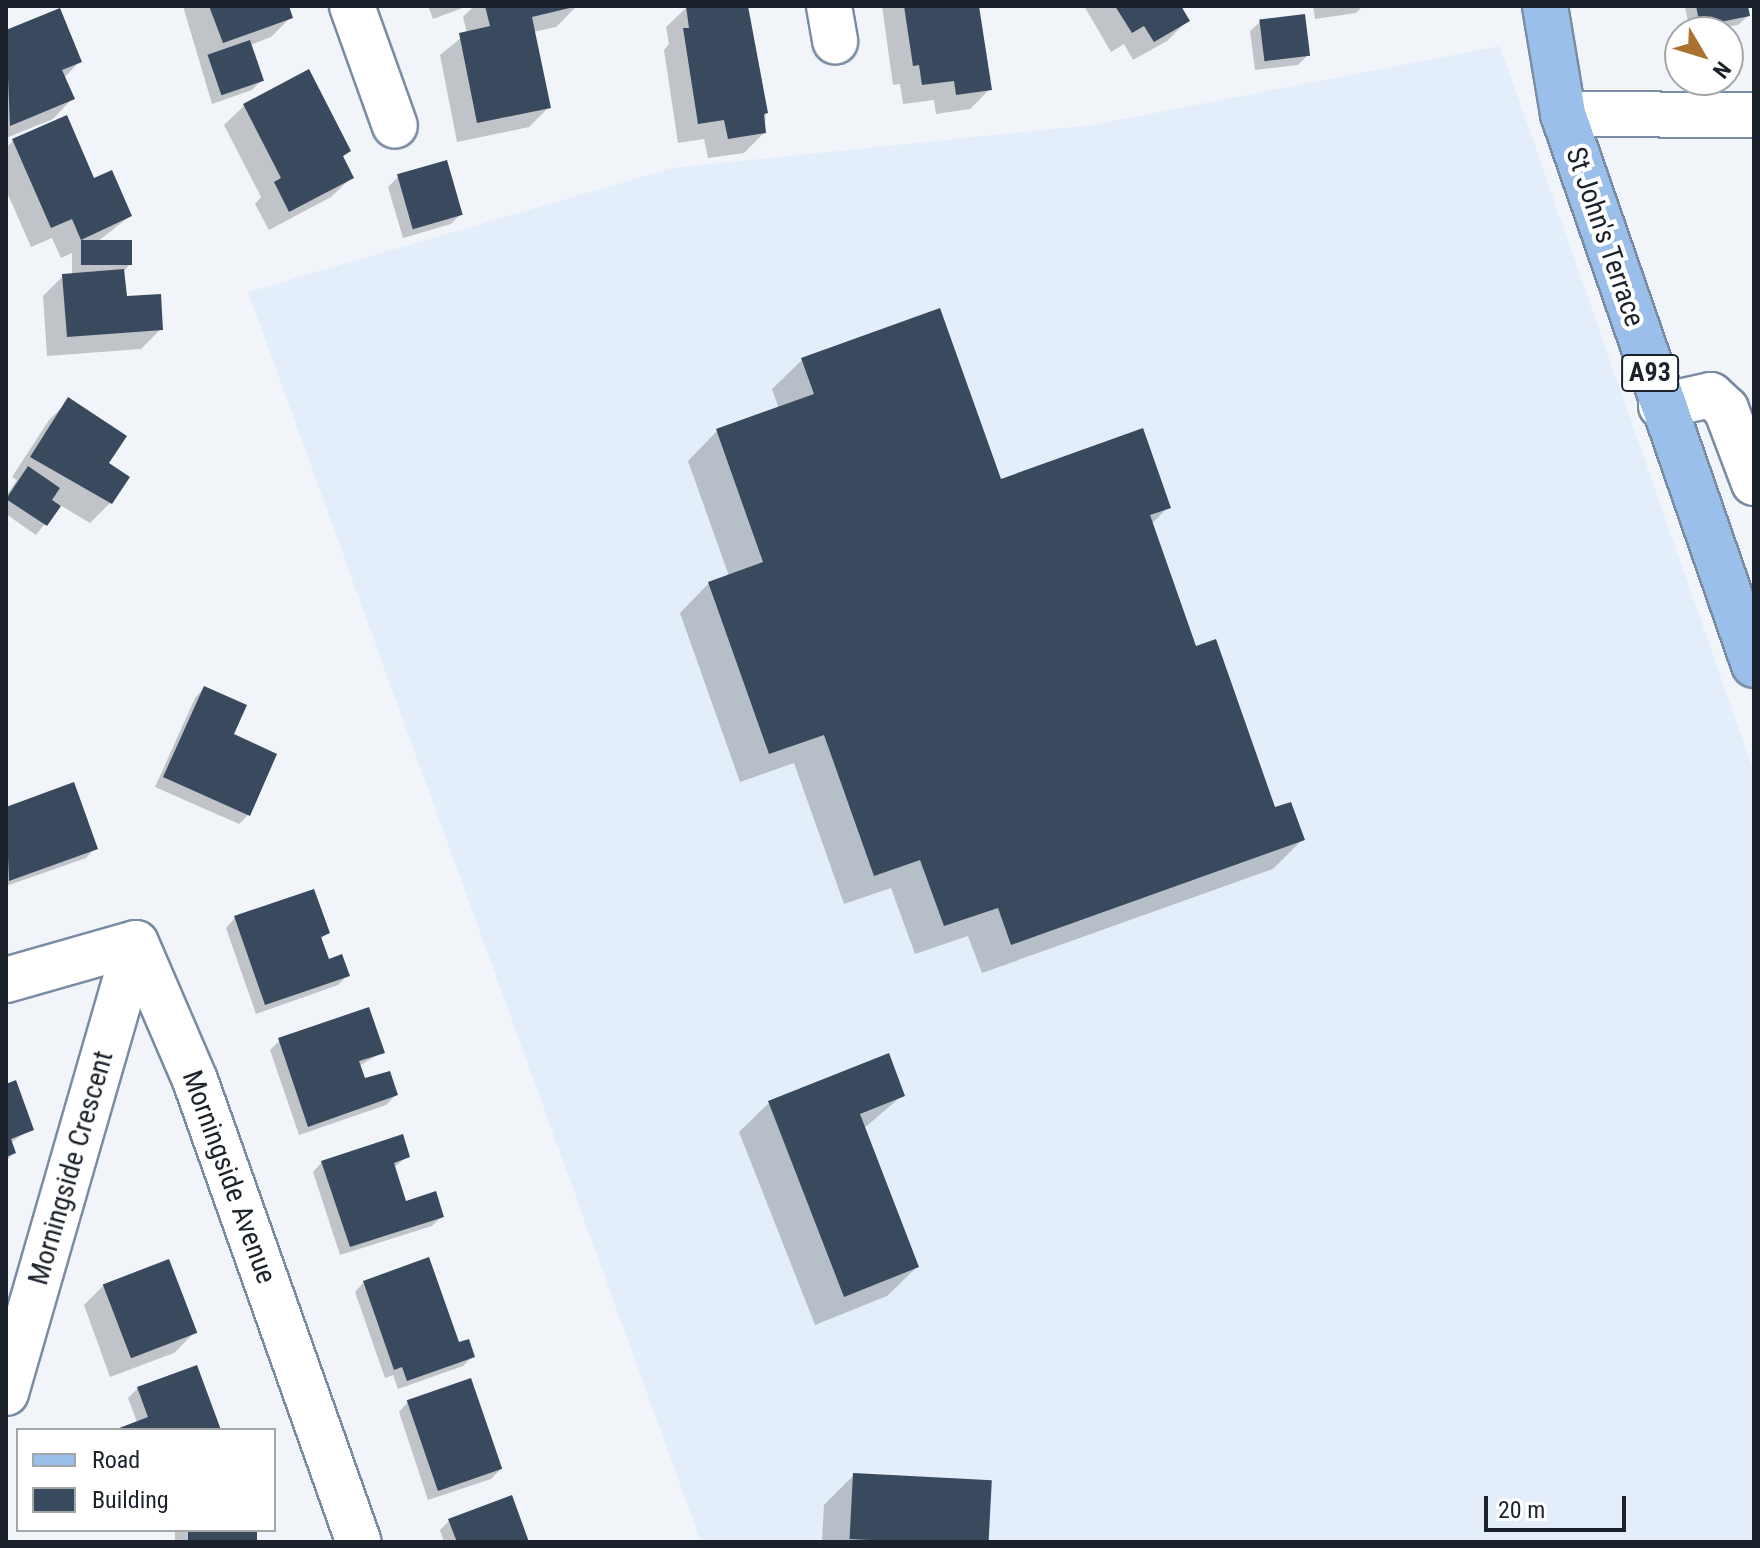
<!DOCTYPE html>
<style>
body{margin:0}
#map{position:relative;width:1760px;height:1548px;overflow:hidden;background:#f1f5fa;font-family:"Roboto Condensed",sans-serif}
div>[style]{position:absolute}
[style*='--x']{left:calc(var(--x)*1px);top:calc(var(--y)*1px);width:calc(var(--w)*1px);rotate:calc(var(--a)*1deg)}
.built>*{inset:0;background:#e4eefb}
.shadow>*{inset:0;background:#0003;transform-origin:0 0}
.building>*{inset:0;background:#3a4a5e;transform-origin:0 0}
.roads{filter:drop-shadow(2px 0 #7a8ca3) drop-shadow(-2px 0 #7a8ca3) drop-shadow(0 2px #7a8ca3) drop-shadow(0 -2px #7a8ca3)}
.minor>*{height:44px;margin:-22px;padding:0 22px;transform-origin:22px;border-radius:22px;background:#fff}
.major>*{height:44px;margin:-22px;padding:0 22px;transform-origin:22px;border-radius:22px;background:#9bbfeb}
span{translate:-50% -50%;white-space:nowrap;text-align:center;line-height:1.15;-webkit-text-stroke:8px #fff;paint-order:stroke}
.shield-label span{padding:2px 6px;background:#fff;border:2px solid;border-radius:6px;-webkit-text-stroke-width:0}
.shield-label{font-size:26px;color:#1b222b;font-weight:700}
.street-label{font-size:28px;color:#1b222b}
.frame{position:absolute;inset:0;border:8px solid #1b222b;pointer-events:none}
.legend{position:absolute;left:16px;top:1428px;width:260px;height:104px;box-sizing:border-box;background:#fff;border:2px solid #a4a7aa;margin:0;padding:10px 14px;list-style:none;font-size:24px;color:#1b222b}
.legend li{display:flex;align-items:center;gap:16px;height:40px}
.legend b{width:40px;border:2px solid #a4a7aa}
.north{position:absolute;left:1664px;top:16px;width:80px;height:80px;box-sizing:border-box;background:#fff;border:2px solid #a4a7aa;border-radius:50%;rotate:128deg;font-size:22px;font-weight:700;line-height:32px;text-align:center;color:#1b222b}
.north::after{content:'';display:block;margin:auto;width:28px;height:36px;background:#ab7130;clip-path:polygon(50% 0,100% 100%,50% 72%,0 100%)}
.scale{position:absolute;left:1484px;top:1496px;width:142px;height:36px;box-sizing:border-box;border:4px solid #1b222b;border-top:0;padding-left:10px;font-size:24px;line-height:28px;white-space:nowrap;color:#1b222b;-webkit-text-stroke:6px #fff;paint-order:stroke}
</style>
<div id="map">
<div class="built">
<div style="clip-path:polygon(1500px 46px,1754px 772px,1754px 1542px,701px 1542px,248px 292px,672px 168px,1092px 125px)"></div>
</div>
<div class="shadow">
<div style="clip-path:polygon(183px 6px,287px 6px,291px 17px,271px 37px,250px 45px,262px 80px,252px 90px,212px 104px)"></div>
<div style="clip-path:polygon(428px 6px,468px 6px,433px 19px)"></div>
<div style="clip-path:polygon(474px 6px,576px 7px,556px 27px,533px 32px,549px 107px,529px 127px,457px 142px,440px 55px,467px 33px,463px 17px)"></div>
<div style="clip-path:polygon(747px 6px,766px 112px,764px 133px,744px 153px,708px 158px,704px 139px,678px 143px,664px 50px,669px 44px,666px 27px,686px 8px)"></div>
<div style="clip-path:polygon(882px 6px,977px 6px,990px 89px,970px 109px,936px 114px,934px 100px,903px 104px,900px 84px,893px 85px)"></div>
<div style="clip-path:polygon(1084px 6px,1182px 6px,1187px 21px,1167px 41px,1133px 60px,1124px 44px,1111px 52px)"></div>
<div style="clip-path:polygon(1313px 6px,1363px 6px,1356px 13px,1315px 19px)"></div>
<div style="clip-path:polygon(1685px 6px,1746px 6px,1748px 16px,1738px 25px,1690px 32px)"></div>
<div style="clip-path:polygon(59px 11px,80px 61px,64px 78px,72px 99px,53px 119px,6px 138px,6px 33px)"></div>
<div style="clip-path:polygon(1260px 22px,1308px 55px,1298px 65px,1255px 70px,1250px 31px)"></div>
<div style="clip-path:polygon(244px 106px,349px 151px,341px 158px,351px 178px,331px 197px,269px 230px,255px 204px,261px 197px,224px 125px)"></div>
<div style="clip-path:polygon(13px 141px,93px 181px,130px 216px,97px 242px,129px 265px,123px 272px,125px 298px,161px 329px,141px 349px,47px 356px,43px 296px,63px 276px,72px 275px,72px 253px,61px 258px,52px 238px,31px 247px,6px 190px,6px 148px)"></div>
<div style="clip-path:polygon(398px 177px,461px 214px,451px 224px,403px 238px,388px 187px)"></div>
<div style="clip-path:polygon(802px 360px,1000px 481px,1168px 507px,1151px 525px,1195px 648px,1274px 810px,1302px 840px,1273px 869px,982px 973px,968px 936px,915px 954px,891px 888px,844px 904px,794px 763px,740px 782px,680px 613px,709px 583px,729px 576px,688px 461px,717px 431px,779px 409px,772px 389px)"></div>
<div style="clip-path:polygon(69px 400px,106px 464px,110px 503px,90px 523px,60px 505px,36px 535px,6px 514px,6px 496px,17px 480px,12px 477px,49px 420px)"></div>
<div style="clip-path:polygon(204px 688px,231px 735px,248px 815px,239px 824px,155px 787px,195px 698px)"></div>
<div style="clip-path:polygon(73px 785px,95px 848px,86px 858px,6px 886px,6px 810px)"></div>
<div style="clip-path:polygon(235px 918px,327px 933px,320px 940px,327px 961px,348px 975px,338px 985px,256px 1014px,226px 928px)"></div>
<div style="clip-path:polygon(280px 1040px,383px 1052px,359px 1066px,363px 1081px,396px 1095px,386px 1105px,299px 1135px,270px 1050px)"></div>
<div style="clip-path:polygon(6px 1085px,31px 1129px,10px 1143px,14px 1153px,6px 1161px)"></div>
<div style="clip-path:polygon(903px 1095px,863px 1129px,917px 1267px,887px 1296px,815px 1325px,739px 1132px,769px 1103px)"></div>
<div style="clip-path:polygon(408px 1156px,393px 1168px,404px 1204px,442px 1216px,432px 1226px,340px 1255px,313px 1172px,322px 1162px)"></div>
<div style="clip-path:polygon(364px 1282px,458px 1345px,473px 1356px,463px 1366px,398px 1389px,393px 1375px,385px 1378px,355px 1292px)"></div>
<div style="clip-path:polygon(104px 1285px,194px 1333px,174px 1353px,110px 1377px,84px 1305px)"></div>
<div style="clip-path:polygon(138px 1388px,219px 1430px,119px 1430px,137px 1422px,128px 1398px)"></div>
<div style="clip-path:polygon(408px 1402px,501px 1469px,491px 1479px,428px 1500px,399px 1412px)"></div>
<div style="clip-path:polygon(854px 1475px,990px 1482px,986px 1542px,822px 1542px,824px 1505px)"></div>
<div style="clip-path:polygon(449px 1521px,527px 1542px,444px 1542px,440px 1530px)"></div>
<div style="left:175px;top:1530px;width:80px;height:13px"></div>
</div>
<div class="building">
<div style="clip-path:polygon(209px 6px,289px 6px,293px 18px,223px 43px)"></div>
<div style="clip-path:polygon(485px 6px,578px 6px,532px 17px,551px 108px,477px 123px,459px 33px,490px 26px)"></div>
<div style="clip-path:polygon(686px 6px,748px 6px,768px 113px,764px 114px,766px 133px,728px 139px,724px 120px,698px 124px,683px 28px,689px 28px)"></div>
<div style="clip-path:polygon(904px 6px,979px 6px,992px 90px,956px 95px,954px 81px,922px 85px,919px 65px,913px 66px)"></div>
<div style="clip-path:polygon(1115px 6px,1181px 6px,1190px 21px,1154px 42px,1144px 26px,1132px 33px)"></div>
<div style="clip-path:polygon(1696px 6px,1748px 6px,1750px 16px,1700px 26px)"></div>
<div style="clip-path:polygon(60px 8px,82px 62px,62px 70px,75px 99px,10px 126px,6px 30px)"></div>
<div style="left:1305px;top:14px;width:42px;height:46px;rotate:83deg"></div>
<div style="left:250px;top:40px;width:43px;height:45px;rotate:71deg"></div>
<div style="clip-path:polygon(309px 69px,351px 151px,343px 156px,354px 178px,289px 212px,274px 182px,281px 178px,243px 104px)"></div>
<div style="clip-path:polygon(67px 115px,94px 178px,112px 170px,132px 216px,81px 240px,72px 219px,51px 228px,12px 139px)"></div>
<div style="left:447px;top:160px;width:57px;height:52px;rotate:74deg"></div>
<div style="left:81px;top:240px;width:51px;height:25px"></div>
<div style="clip-path:polygon(124px 269px,127px 296px,161px 294px,163px 330px,67px 337px,62px 274px)"></div>
<div style="clip-path:polygon(940px 308px,1001px 479px,1143px 428px,1171px 508px,1150px 515px,1196px 646px,1216px 639px,1275px 807px,1291px 802px,1305px 840px,1011px 945px,998px 908px,944px 926px,920px 860px,874px 876px,824px 735px,769px 754px,708px 582px,763px 562px,716px 429px,814px 394px,801px 358px)"></div>
<div style="clip-path:polygon(68px 397px,127px 436px,109px 463px,130px 477px,112px 504px,30px 457px)"></div>
<div style="clip-path:polygon(28px 466px,60px 488px,52px 500px,61px 506px,47px 526px,6px 499px)"></div>
<div style="clip-path:polygon(204px 686px,247px 705px,234px 734px,277px 754px,250px 816px,163px 777px)"></div>
<div style="clip-path:polygon(74px 782px,98px 849px,9px 881px,6px 807px)"></div>
<div style="clip-path:polygon(314px 889px,330px 933px,321px 937px,329px 959px,342px 954px,350px 976px,265px 1005px,234px 916px)"></div>
<div style="clip-path:polygon(369px 1007px,385px 1053px,359px 1061px,365px 1078px,390px 1071px,398px 1095px,308px 1127px,278px 1038px)"></div>
<div style="clip-path:polygon(889px 1053px,905px 1096px,860px 1114px,919px 1267px,844px 1297px,768px 1101px)"></div>
<div style="clip-path:polygon(16px 1080px,34px 1130px,11px 1139px,16px 1153px,6px 1157px,6px 1084px)"></div>
<div style="clip-path:polygon(403px 1134px,410px 1157px,394px 1163px,406px 1201px,436px 1191px,444px 1217px,350px 1247px,321px 1161px)"></div>
<div style="clip-path:polygon(429px 1257px,459px 1342px,469px 1339px,475px 1357px,407px 1381px,402px 1367px,394px 1370px,363px 1281px)"></div>
<div style="left:169px;top:1259px;width:79px;height:71px;rotate:69deg"></div>
<div style="clip-path:polygon(197px 1365px,221px 1430px,114px 1430px,148px 1417px,137px 1387px)"></div>
<div style="left:471px;top:1378px;width:96px;height:68px;rotate:71deg"></div>
<div style="left:853px;top:1473px;width:139px;height:66px;rotate:3deg"></div>
<div style="clip-path:polygon(512px 1495px,529px 1542px,457px 1542px,448px 1519px)"></div>
<div style="left:188px;top:1530px;width:69px;height:13px"></div>
</div>
<div class="roads">
<div class="minor">
<div style="--x:352;--y:6;--w:127;--a:70.3"></div>
<div style="--x:829;--y:6;--w:36;--a:80"></div>
<div style="--x:1563;--y:114;--w:191;--a:0.3"></div>
<div style="--x:1661;--y:406;--w:51;--a:-12.4"></div>
<div style="--x:1711;--y:395;--w:21;--a:43"></div>
<div style="--x:1726;--y:409;--w:79;--a:69.3"></div>
<div style="--x:6;--y:980;--w:135;--a:-15.9"></div>
<div style="--x:136;--y:943;--w:149;--a:66.7"></div>
<div style="--x:195;--y:1080;--w:490;--a:70.5"></div>
<div style="--x:6;--y:1393;--w:468;--a:-73.9"></div>
</div>
<div class="major">
<div style="--x:1545;--y:6;--w:109;--a:80.5"></div>
<div style="--x:1563;--y:114;--w:583;--a:70.88"></div>
</div>
</div>
<div class="shield-label">
<span style="left:1650px;top:373px">A93</span>
</div>
<div class="street-label">
<span style="left:1605px;top:237px;rotate:71deg">St John's Terrace</span>
<span style="left:71px;top:1168px;rotate:-74deg">Morningside Crescent</span>
<span style="left:229px;top:1177px;rotate:70deg">Morningside Avenue</span>
</div>
<div class="frame"></div>
<ul class="legend">
<li><b style="height:10px;background:#9bbfeb"></b>Road</li>
<li><b style="height:22px;background:#3a4a5e"></b>Building</li>
</ul>
<div class="north">N</div>
<div class="scale">20 m</div>
</div>
